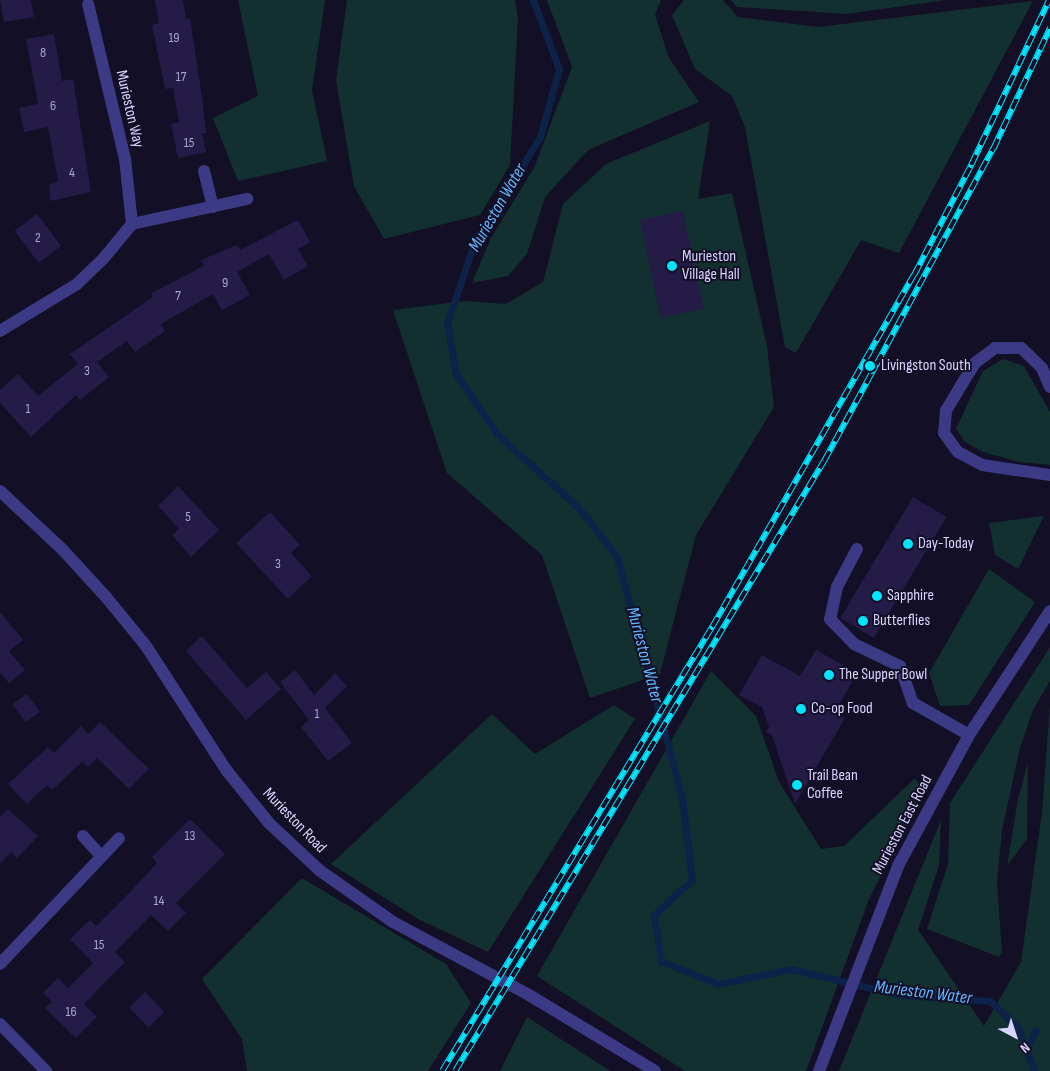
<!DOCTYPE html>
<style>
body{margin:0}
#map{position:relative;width:1050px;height:1071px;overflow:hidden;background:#130f26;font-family:"Sofia Sans Condensed",sans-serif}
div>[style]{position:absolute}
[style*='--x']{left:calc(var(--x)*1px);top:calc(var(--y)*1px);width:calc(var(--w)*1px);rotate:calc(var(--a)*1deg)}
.green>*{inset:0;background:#12302f}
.stream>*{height:7px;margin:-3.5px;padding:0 3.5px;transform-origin:3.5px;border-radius:3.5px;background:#0c2248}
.building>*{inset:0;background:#241b47;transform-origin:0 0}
.minor>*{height:12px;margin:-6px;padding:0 6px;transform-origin:6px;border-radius:6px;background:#3d3a85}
.rail>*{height:5.5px;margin-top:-2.75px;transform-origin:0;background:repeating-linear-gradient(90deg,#130f26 0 11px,#00e5ff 0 22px);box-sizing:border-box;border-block:1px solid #00e5ff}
.dots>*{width:14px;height:14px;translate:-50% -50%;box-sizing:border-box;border:2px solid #130f26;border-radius:50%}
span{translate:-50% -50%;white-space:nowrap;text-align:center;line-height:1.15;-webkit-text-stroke:4px #130f26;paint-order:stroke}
.number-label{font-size:14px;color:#aca6d1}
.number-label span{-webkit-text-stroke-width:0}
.street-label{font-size:16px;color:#d9d4ff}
.poi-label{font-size:16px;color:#d9d4ff}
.left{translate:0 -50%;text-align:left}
.water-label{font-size:18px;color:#62b6ff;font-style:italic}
.north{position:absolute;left:990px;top:1011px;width:50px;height:50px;-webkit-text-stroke:4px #130f26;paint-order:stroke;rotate:140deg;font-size:14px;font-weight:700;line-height:20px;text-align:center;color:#d9d4ff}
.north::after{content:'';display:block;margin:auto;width:18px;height:22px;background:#d9d4ff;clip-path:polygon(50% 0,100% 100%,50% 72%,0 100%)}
</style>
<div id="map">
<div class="green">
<div style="clip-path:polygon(238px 0,325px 0,312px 90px,327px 161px,238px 181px,213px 118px,258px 96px)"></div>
<div style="clip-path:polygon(347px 0,515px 0,518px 18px,510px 165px,480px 215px,384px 239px,354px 186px,336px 80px)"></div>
<div style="clip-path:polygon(547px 0,661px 0,655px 15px,669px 58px,699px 102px,588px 150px,545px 197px,527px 254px,508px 276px,472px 283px,491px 238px,534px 168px,572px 67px)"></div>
<div style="clip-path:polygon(684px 0,723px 0,738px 17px,818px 27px,1033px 1px,899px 253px,861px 240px,796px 353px,785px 347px,745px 127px,732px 96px,695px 69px,672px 15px)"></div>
<div style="clip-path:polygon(731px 0,946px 0,846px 14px,737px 7px)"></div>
<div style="clip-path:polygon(710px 121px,698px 199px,732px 193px,767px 346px,774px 407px,696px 535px,660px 674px,590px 698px,542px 555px,447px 473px,393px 310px,464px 301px,506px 304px,543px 282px,563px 204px,606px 164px)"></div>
<div style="clip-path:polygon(1003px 359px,1024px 366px,1050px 412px,1050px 465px,1019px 462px,983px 452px,965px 442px,956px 429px,983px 371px)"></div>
<div style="clip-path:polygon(1044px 516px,1018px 569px,995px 555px,989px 523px)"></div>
<div style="clip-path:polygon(989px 569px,1035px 602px,969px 705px,940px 706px,929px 673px)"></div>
<div style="clip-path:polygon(1050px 647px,1050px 681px,1033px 710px,1020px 748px,1002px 830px,997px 882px,1002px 952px,999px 957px,927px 929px,948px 864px,950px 803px)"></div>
<div style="clip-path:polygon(711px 671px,756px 716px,779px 782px,821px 849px,844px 846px,914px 779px,926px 786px,869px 899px,806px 1071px,685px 1071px,537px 976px)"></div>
<div style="clip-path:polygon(1050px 704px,1050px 1071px,839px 1071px,941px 820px,939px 865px,918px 930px,984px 1026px,1021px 962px,1042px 812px)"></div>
<div style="clip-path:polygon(614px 705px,635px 719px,488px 952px,418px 919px,331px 864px,492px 714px,535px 754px)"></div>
<div style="clip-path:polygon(1028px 762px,1027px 839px,1007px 866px,1018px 799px)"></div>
<div style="clip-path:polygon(302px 878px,446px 964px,471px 1003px,428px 1071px,247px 1071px,242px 1039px,202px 979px)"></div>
<div style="clip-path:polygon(527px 1017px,610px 1071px,500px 1071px)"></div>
</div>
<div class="stream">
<div style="--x:533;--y:0;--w:74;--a:69.4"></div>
<div style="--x:559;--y:69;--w:71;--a:105.6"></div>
<div style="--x:540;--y:137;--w:125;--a:121.9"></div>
<div style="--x:474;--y:243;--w:84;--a:108.6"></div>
<div style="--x:447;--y:323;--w:52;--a:80"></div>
<div style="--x:456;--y:374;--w:73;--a:55.7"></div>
<div style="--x:497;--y:434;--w:110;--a:42.1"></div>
<div style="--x:579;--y:508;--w:62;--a:52.2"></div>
<div style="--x:617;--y:557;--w:250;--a:74.9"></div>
<div style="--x:682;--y:798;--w:83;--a:83"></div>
<div style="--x:692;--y:880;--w:52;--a:137.4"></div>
<div style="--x:654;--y:915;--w:47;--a:81.3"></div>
<div style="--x:661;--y:961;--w:61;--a:22"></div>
<div style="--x:718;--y:984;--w:75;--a:-11.6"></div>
<div style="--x:791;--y:969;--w:112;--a:13.4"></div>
<div style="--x:900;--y:995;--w:90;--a:3.8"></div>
<div style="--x:990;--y:1001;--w:38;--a:43"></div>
<div style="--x:1018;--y:1027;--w:47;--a:70"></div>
<div style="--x:1026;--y:1049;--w:21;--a:-62"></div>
</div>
<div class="building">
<div style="clip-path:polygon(0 0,31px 0,34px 17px,4px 22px)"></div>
<div style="clip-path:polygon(155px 0,183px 0,186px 19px,190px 18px,203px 104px,206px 133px,202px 133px,206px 152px,178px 158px,171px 124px,179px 122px,173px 88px,165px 89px,152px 25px,159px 23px)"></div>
<div style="clip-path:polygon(54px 34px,62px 81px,73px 79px,91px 192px,50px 201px,49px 185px,58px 181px,48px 127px,24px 132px,19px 108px,38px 104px,26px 39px)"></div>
<div style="left:683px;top:211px;width:100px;height:44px;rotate:78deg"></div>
<div style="left:37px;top:214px;width:40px;height:28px;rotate:53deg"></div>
<div style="clip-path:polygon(298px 220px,310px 242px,298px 249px,308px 266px,284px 280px,269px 254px,237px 272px,250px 295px,222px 310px,213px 294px,161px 324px,165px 331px,135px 352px,127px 341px,97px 362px,109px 377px,80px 400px,76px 395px,31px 437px,0 403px,0 390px,18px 374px,38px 396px,78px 364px,70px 354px,153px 297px,151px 293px,204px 266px,201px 260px,237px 245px,240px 250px)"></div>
<div style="clip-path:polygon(178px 486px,219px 530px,191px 557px,172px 535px,179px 529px,158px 506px)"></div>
<div style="left:913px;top:497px;width:39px;height:141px;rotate:31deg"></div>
<div style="clip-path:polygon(270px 512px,300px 545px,291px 553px,312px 576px,288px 599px,236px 543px)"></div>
<div style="clip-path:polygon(0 612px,23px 640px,9px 651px,25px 670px,9px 683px,0 673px)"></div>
<div style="clip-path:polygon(202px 636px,247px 688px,266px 672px,281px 689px,246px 720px,186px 651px)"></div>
<div style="clip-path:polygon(816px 650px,857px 673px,835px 712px,845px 718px,795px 804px,772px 735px,766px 732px,769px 727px,762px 707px,739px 695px,762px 655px,800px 676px)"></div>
<div style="clip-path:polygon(295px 670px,314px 695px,335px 673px,347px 686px,325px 708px,352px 743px,328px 761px,301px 727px,309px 720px,280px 682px)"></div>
<div style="left:27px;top:694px;width:22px;height:18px;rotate:54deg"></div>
<div style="clip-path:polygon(100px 722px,149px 769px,129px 789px,97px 758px,88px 767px,82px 762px,52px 790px,47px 785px,27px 804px,8px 784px,48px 747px,54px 753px,81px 726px,88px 734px)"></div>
<div style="clip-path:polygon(8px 809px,38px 836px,17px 858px,11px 852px,0 864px,0 817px)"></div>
<div style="clip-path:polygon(190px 819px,225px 854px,176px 903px,186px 913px,168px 931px,151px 915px,115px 952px,125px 962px,84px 1004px,97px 1017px,76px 1038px,45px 1008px,52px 1002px,43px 993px,58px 978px,68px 988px,93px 963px,70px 939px,90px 920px,96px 926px,132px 890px,157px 863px,152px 857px)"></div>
<div style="left:145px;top:992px;width:28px;height:22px;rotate:46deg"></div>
</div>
<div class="minor">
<div style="--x:204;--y:171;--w:37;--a:76"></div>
<div style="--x:132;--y:224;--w:118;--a:-12.3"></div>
<div style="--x:0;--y:331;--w:90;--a:-31.4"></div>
<div style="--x:77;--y:284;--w:36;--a:-44"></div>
<div style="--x:103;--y:259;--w:45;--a:-50.4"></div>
<div style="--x:132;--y:224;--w:65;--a:-96.1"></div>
<div style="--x:125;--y:159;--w:159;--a:-103.4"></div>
<div style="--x:1050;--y:387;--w:21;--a:-113"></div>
<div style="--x:1042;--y:368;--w:29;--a:-136"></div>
<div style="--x:1021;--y:348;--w:26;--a:180"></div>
<div style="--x:995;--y:348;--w:25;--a:143"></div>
<div style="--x:975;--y:363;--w:25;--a:122"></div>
<div style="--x:962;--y:384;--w:31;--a:121"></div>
<div style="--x:946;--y:411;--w:22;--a:95"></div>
<div style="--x:944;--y:433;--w:24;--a:54"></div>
<div style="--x:958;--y:452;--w:27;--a:28"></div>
<div style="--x:982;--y:465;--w:69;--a:8.4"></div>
<div style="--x:0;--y:491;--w:85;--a:43.1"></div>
<div style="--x:62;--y:549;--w:65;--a:47.5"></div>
<div style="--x:106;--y:597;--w:63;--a:50.8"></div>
<div style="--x:146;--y:646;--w:149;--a:57.1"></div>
<div style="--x:227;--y:771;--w:67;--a:51.1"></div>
<div style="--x:269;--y:823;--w:69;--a:43.2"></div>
<div style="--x:319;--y:870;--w:90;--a:35.1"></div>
<div style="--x:393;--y:922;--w:154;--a:28.2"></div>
<div style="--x:529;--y:995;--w:147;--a:31.1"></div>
<div style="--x:857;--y:549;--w:43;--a:117.8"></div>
<div style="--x:837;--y:587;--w:33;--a:102"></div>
<div style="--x:830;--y:619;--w:35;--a:46"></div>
<div style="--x:854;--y:644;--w:51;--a:25.6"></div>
<div style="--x:900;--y:666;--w:39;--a:71"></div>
<div style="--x:913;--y:703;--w:64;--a:29.7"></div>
<div style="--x:83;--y:836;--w:27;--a:48"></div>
<div style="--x:0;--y:964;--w:173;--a:-46.6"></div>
<div style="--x:0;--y:1024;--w:66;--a:45.6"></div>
<div style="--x:819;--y:1071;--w:220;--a:-68.9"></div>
<div style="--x:898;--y:866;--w:149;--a:-61.5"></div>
<div style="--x:969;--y:735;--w:148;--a:-56.8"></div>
</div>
<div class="rail">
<div style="--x:442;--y:1071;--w:520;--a:-58.7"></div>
<div style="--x:712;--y:627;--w:406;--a:-60.2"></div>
<div style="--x:914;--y:275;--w:124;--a:-62.6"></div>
<div style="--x:971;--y:165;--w:183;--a:-64.7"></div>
<div style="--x:455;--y:1071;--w:713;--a:-58.83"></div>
<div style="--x:824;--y:461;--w:355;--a:-61.6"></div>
<div style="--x:993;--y:149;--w:134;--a:-64.8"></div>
</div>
<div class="dots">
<div style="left:672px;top:266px;background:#00e5ff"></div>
<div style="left:870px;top:366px;background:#00e5ff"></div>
<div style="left:908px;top:544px;background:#00e5ff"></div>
<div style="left:877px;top:596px;background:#00e5ff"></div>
<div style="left:863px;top:621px;background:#00e5ff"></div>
<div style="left:829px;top:675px;background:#00e5ff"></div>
<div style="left:801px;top:709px;background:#00e5ff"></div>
<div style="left:797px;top:785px;background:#00e5ff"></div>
</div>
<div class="number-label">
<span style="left:174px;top:38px">19</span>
<span style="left:43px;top:53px">8</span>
<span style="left:181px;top:77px">17</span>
<span style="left:53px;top:106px">6</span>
<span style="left:189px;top:143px">15</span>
<span style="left:72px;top:173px">4</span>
<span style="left:38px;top:238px">2</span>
<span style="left:225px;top:283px">9</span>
<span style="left:178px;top:296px">7</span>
<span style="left:87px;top:371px">3</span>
<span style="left:28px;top:409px">1</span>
<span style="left:188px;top:517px">5</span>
<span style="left:278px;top:564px">3</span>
<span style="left:317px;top:714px">1</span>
<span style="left:190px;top:836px">13</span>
<span style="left:159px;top:901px">14</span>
<span style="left:99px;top:945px">15</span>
<span style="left:71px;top:1012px">16</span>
</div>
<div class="street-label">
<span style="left:129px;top:109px;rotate:77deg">Murieston Way</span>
<span style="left:294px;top:821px;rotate:46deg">Murieston Road</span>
<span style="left:903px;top:825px;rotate:-62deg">Murieston East Road</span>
</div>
<div class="poi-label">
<span class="left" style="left:682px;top:266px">Murieston<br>Village Hall</span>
<span class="left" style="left:881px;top:366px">Livingston South</span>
<span class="left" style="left:918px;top:544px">Day-Today</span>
<span class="left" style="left:887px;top:596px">Sapphire</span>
<span class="left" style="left:873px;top:621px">Butterflies</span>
<span class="left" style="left:839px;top:675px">The Supper Bowl</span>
<span class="left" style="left:811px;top:709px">Co-op Food</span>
<span class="left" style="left:807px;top:785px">Trail Bean<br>Coffee</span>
</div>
<div class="water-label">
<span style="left:498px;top:208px;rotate:-60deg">Murieston Water</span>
<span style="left:644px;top:655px;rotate:75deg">Murieston Water</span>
<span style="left:923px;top:993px;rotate:7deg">Murieston Water</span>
</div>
<div class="north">N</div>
</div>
